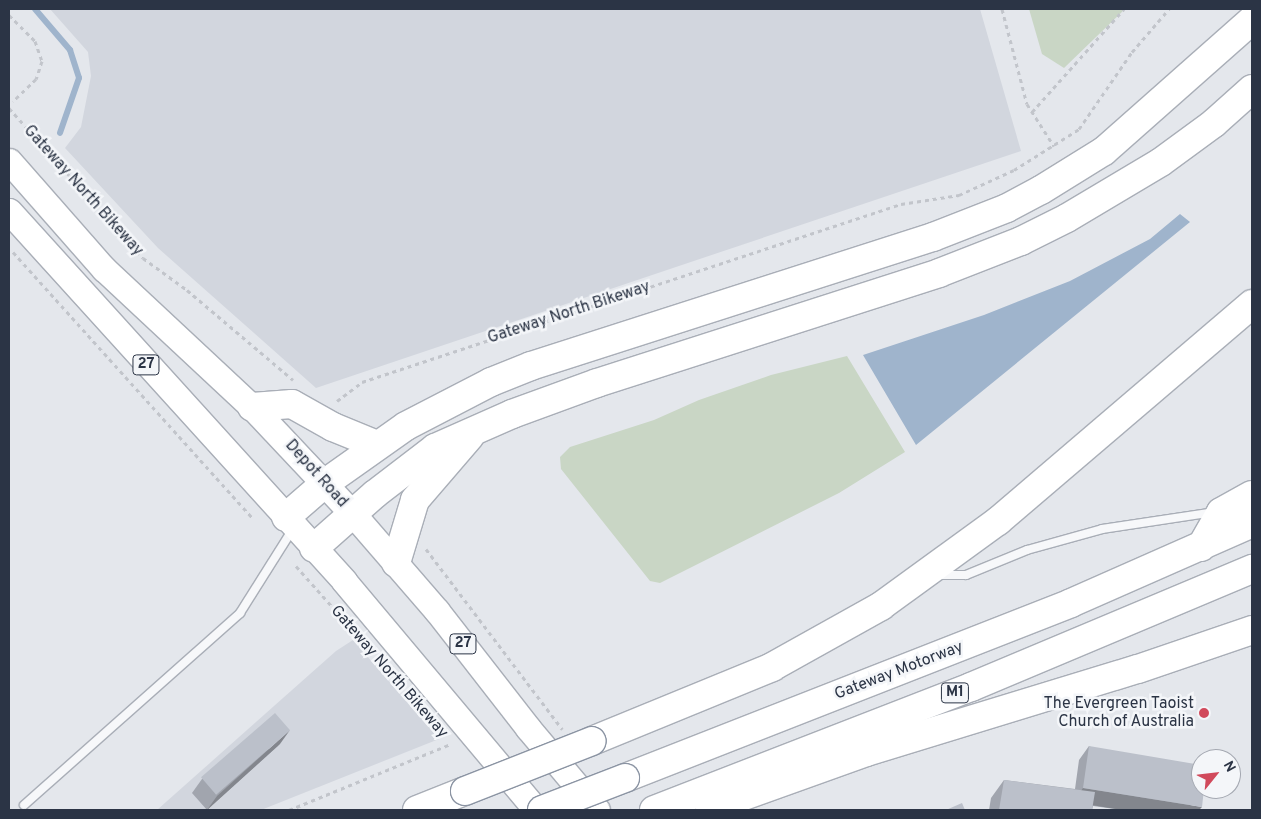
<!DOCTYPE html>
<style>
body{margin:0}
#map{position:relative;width:1261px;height:819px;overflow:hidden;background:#e4e7ec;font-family:Overpass,sans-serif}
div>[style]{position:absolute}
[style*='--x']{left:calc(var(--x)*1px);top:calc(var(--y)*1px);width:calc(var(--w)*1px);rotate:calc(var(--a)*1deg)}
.built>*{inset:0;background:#d2d6de}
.green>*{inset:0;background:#c9d6c5}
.water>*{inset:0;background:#9fb4cc}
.stream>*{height:6px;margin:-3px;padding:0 3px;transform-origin:3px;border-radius:3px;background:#9fb4cc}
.path>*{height:3px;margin-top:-1.5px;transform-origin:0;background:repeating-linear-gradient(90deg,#c2c5cb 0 4px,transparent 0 8px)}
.roads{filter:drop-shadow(1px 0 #a9aeb7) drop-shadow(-1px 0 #a9aeb7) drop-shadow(0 1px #a9aeb7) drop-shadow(0 -1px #a9aeb7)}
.lane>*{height:8px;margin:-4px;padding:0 4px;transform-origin:4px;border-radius:4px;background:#f7f8fa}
.primary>*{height:25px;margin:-12.5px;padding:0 12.5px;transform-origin:12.5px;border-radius:12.5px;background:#fff}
.highway>*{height:28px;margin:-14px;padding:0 14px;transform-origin:14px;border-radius:14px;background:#fff}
.bridges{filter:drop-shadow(1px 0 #8b94a3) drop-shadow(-1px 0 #8b94a3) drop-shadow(0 1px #8b94a3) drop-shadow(0 -1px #8b94a3)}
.highway-bridge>*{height:28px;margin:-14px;padding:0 14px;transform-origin:14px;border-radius:14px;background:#fff}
.wall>*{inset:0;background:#a1a5ae}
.shaded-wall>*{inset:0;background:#83868d}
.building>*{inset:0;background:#bbc0ca;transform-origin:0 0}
.dots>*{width:14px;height:14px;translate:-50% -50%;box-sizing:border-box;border:2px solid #f4f6f9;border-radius:50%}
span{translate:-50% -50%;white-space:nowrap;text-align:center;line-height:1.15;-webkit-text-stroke:5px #f4f6f9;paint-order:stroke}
.shield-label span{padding:1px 4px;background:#f4f6f9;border:1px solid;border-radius:4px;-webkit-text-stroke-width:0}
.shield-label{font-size:15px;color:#2b3445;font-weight:700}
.street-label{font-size:16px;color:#2b3445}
.poi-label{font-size:16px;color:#2b3445}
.right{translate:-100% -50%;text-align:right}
.frame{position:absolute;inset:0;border:10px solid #2b3445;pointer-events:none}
.north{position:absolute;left:1191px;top:749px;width:50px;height:50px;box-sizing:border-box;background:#f4f6f9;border:1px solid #a4a8b1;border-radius:50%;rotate:61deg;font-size:14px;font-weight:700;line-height:20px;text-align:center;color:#2b3445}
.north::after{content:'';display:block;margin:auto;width:18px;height:22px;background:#d1495b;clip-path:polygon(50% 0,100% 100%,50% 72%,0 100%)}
</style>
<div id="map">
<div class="built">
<div style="clip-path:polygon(50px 9px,980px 9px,1021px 151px,316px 388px,158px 248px,65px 148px,81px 127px,91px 76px,88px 52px)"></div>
<div style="clip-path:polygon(353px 640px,439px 739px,261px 810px,157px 810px,336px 651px)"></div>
</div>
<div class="green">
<div style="clip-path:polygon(1029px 9px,1125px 9px,1064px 68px,1042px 54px)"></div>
<div style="clip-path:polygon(847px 356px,905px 452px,839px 493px,660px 583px,650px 581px,561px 469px,560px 457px,570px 447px,654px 420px,699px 400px,771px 375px)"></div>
</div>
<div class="water">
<div style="clip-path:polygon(1180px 214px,1190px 222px,916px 445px,863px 355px,984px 315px,1070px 281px,1150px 239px)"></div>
</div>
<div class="stream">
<div style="--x:35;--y:9;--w:54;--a:49.5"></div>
<div style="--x:70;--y:50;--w:29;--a:72"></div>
<div style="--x:79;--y:78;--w:58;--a:109.1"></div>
</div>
<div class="path">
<div style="--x:1002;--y:9;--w:98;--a:75.3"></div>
<div style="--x:1027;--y:104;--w:50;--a:57.3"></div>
<div style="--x:9;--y:15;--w:37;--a:45"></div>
<div style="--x:35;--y:41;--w:21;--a:71"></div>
<div style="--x:42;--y:61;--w:19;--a:108"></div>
<div style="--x:36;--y:79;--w:32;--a:136"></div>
<div style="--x:9;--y:108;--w:201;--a:48.2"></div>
<div style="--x:143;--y:258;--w:54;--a:36"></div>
<div style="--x:187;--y:290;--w:139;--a:40.3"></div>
<div style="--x:1032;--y:112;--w:138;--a:-48.2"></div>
<div style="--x:13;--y:252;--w:357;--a:48"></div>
<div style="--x:337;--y:401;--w:31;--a:-37"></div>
<div style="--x:362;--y:382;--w:568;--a:-18.28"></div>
<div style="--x:901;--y:204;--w:59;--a:-8.8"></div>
<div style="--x:959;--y:195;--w:60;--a:-24.4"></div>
<div style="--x:1014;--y:170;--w:77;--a:-32.2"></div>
<div style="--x:1079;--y:129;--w:93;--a:-55.5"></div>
<div style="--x:1132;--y:52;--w:57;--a:-49.3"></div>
<div style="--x:426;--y:549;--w:226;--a:52.9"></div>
<div style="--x:296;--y:566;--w:74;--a:48.3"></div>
<div style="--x:289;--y:810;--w:175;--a:-22.2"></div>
</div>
<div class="roads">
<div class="lane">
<div style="--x:935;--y:575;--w:31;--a:0"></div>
<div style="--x:966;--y:575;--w:66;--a:-22.3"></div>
<div style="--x:1027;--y:550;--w:78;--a:-15.6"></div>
<div style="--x:1102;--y:529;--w:113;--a:-8.6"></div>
<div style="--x:24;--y:805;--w:289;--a:-41.6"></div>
<div style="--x:240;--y:613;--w:99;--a:-57.8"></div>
</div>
<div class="primary">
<div style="--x:9;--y:161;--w:144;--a:48.7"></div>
<div style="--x:104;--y:269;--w:202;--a:43"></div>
<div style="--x:252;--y:407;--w:147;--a:46.7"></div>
<div style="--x:353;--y:514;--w:128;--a:49.1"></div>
<div style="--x:437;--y:611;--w:148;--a:52.1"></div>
<div style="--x:528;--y:728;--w:107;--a:49.9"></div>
<div style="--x:9;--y:211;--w:499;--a:47.8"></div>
<div style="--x:344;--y:581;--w:299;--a:50"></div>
</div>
<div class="highway">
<div style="--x:252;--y:407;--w:40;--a:-4.3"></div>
<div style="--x:292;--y:404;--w:47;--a:29.3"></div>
<div style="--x:333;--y:427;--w:48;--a:22.2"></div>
<div style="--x:286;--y:517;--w:50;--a:-41"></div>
<div style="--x:324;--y:484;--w:100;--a:-35.3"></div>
<div style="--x:406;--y:426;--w:96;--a:-27.4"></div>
<div style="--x:491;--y:382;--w:43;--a:-21.8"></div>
<div style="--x:531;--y:366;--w:422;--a:-17.8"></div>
<div style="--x:933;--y:237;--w:79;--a:-21.4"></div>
<div style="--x:1007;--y:208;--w:38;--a:-28"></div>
<div style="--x:1041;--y:190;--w:74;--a:-31.8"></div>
<div style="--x:1104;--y:151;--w:198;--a:-41.5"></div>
<div style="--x:1201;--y:547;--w:40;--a:-60.3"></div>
<div style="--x:1221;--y:512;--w:35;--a:-29"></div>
<div style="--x:314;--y:548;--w:81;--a:-41.5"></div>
<div style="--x:375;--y:494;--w:76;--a:-37.5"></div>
<div style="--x:435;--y:448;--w:84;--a:-23.8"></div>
<div style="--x:512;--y:414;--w:90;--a:-20"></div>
<div style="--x:597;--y:383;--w:359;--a:-17.8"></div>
<div style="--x:939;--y:273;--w:88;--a:-21.3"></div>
<div style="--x:1021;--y:241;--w:51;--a:-26.6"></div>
<div style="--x:1067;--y:218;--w:109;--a:-30.8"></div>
<div style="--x:1161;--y:162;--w:66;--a:-36.3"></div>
<div style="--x:1214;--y:123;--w:51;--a:-41.8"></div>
<div style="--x:396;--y:563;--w:66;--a:-73.2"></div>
<div style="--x:415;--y:500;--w:84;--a:-49.3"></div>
<div style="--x:592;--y:741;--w:195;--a:-22.3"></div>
<div style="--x:772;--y:667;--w:125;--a:-29.2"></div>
<div style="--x:881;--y:606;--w:145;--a:-36"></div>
<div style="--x:998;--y:521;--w:334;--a:-40.5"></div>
<div style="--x:625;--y:778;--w:479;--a:-21.4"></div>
<div style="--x:1071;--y:603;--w:198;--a:-23.8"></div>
<div style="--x:710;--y:808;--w:166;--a:-19.7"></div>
<div style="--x:866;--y:752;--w:284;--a:-17"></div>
<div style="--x:1138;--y:669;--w:120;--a:-18.9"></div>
<div style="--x:417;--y:810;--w:52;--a:-21.6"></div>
<div style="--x:654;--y:810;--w:340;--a:-21.2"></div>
<div style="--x:971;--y:687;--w:305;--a:-22.8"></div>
</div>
</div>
<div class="bridges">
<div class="highway-bridge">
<div style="--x:465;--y:791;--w:136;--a:-21.5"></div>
<div style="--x:542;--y:810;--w:89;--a:-21.1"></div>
</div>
</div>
<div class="wall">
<div style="clip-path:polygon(280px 744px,207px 810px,192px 793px,202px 779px)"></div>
<div style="clip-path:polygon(1089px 746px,1199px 810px,1122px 810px,1093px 806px,1092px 810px,989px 810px,991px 798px,1004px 780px,1075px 789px,1079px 760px)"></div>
</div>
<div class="shaded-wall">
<div style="clip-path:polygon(290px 730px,280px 744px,207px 810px,217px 796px)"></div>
<div style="clip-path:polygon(1083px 788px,1202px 807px,1199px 810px,1163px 810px,1163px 809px,1163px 810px,1122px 810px,1073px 802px)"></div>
</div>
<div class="building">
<div style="left:275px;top:713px;width:23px;height:98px;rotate:49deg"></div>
<div style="clip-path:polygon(1089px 746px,1201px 765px,1201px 789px,1204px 789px,1202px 807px,1083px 788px)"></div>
<div style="clip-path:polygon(1004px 780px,1095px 792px,1092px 810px,999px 810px)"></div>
<div style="clip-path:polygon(962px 803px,965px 810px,946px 810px)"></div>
</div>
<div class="dots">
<div style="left:1204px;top:713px;background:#d1495b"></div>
</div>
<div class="shield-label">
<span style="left:146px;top:365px">27</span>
<span style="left:463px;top:644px">27</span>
<span style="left:955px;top:693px">M1</span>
</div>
<div class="street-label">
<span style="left:83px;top:191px;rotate:48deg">Gateway North Bikeway</span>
<span style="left:569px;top:313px;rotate:-18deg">Gateway North Bikeway</span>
<span style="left:316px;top:474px;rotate:48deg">Depot Road</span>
<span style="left:899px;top:671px;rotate:-21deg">Gateway Motorway</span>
<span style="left:389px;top:672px;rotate:49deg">Gateway North Bikeway</span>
</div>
<div class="poi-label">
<span class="right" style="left:1194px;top:713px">The Evergreen Taoist<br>Church of Australia</span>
</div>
<div class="frame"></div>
<div class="north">N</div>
</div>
